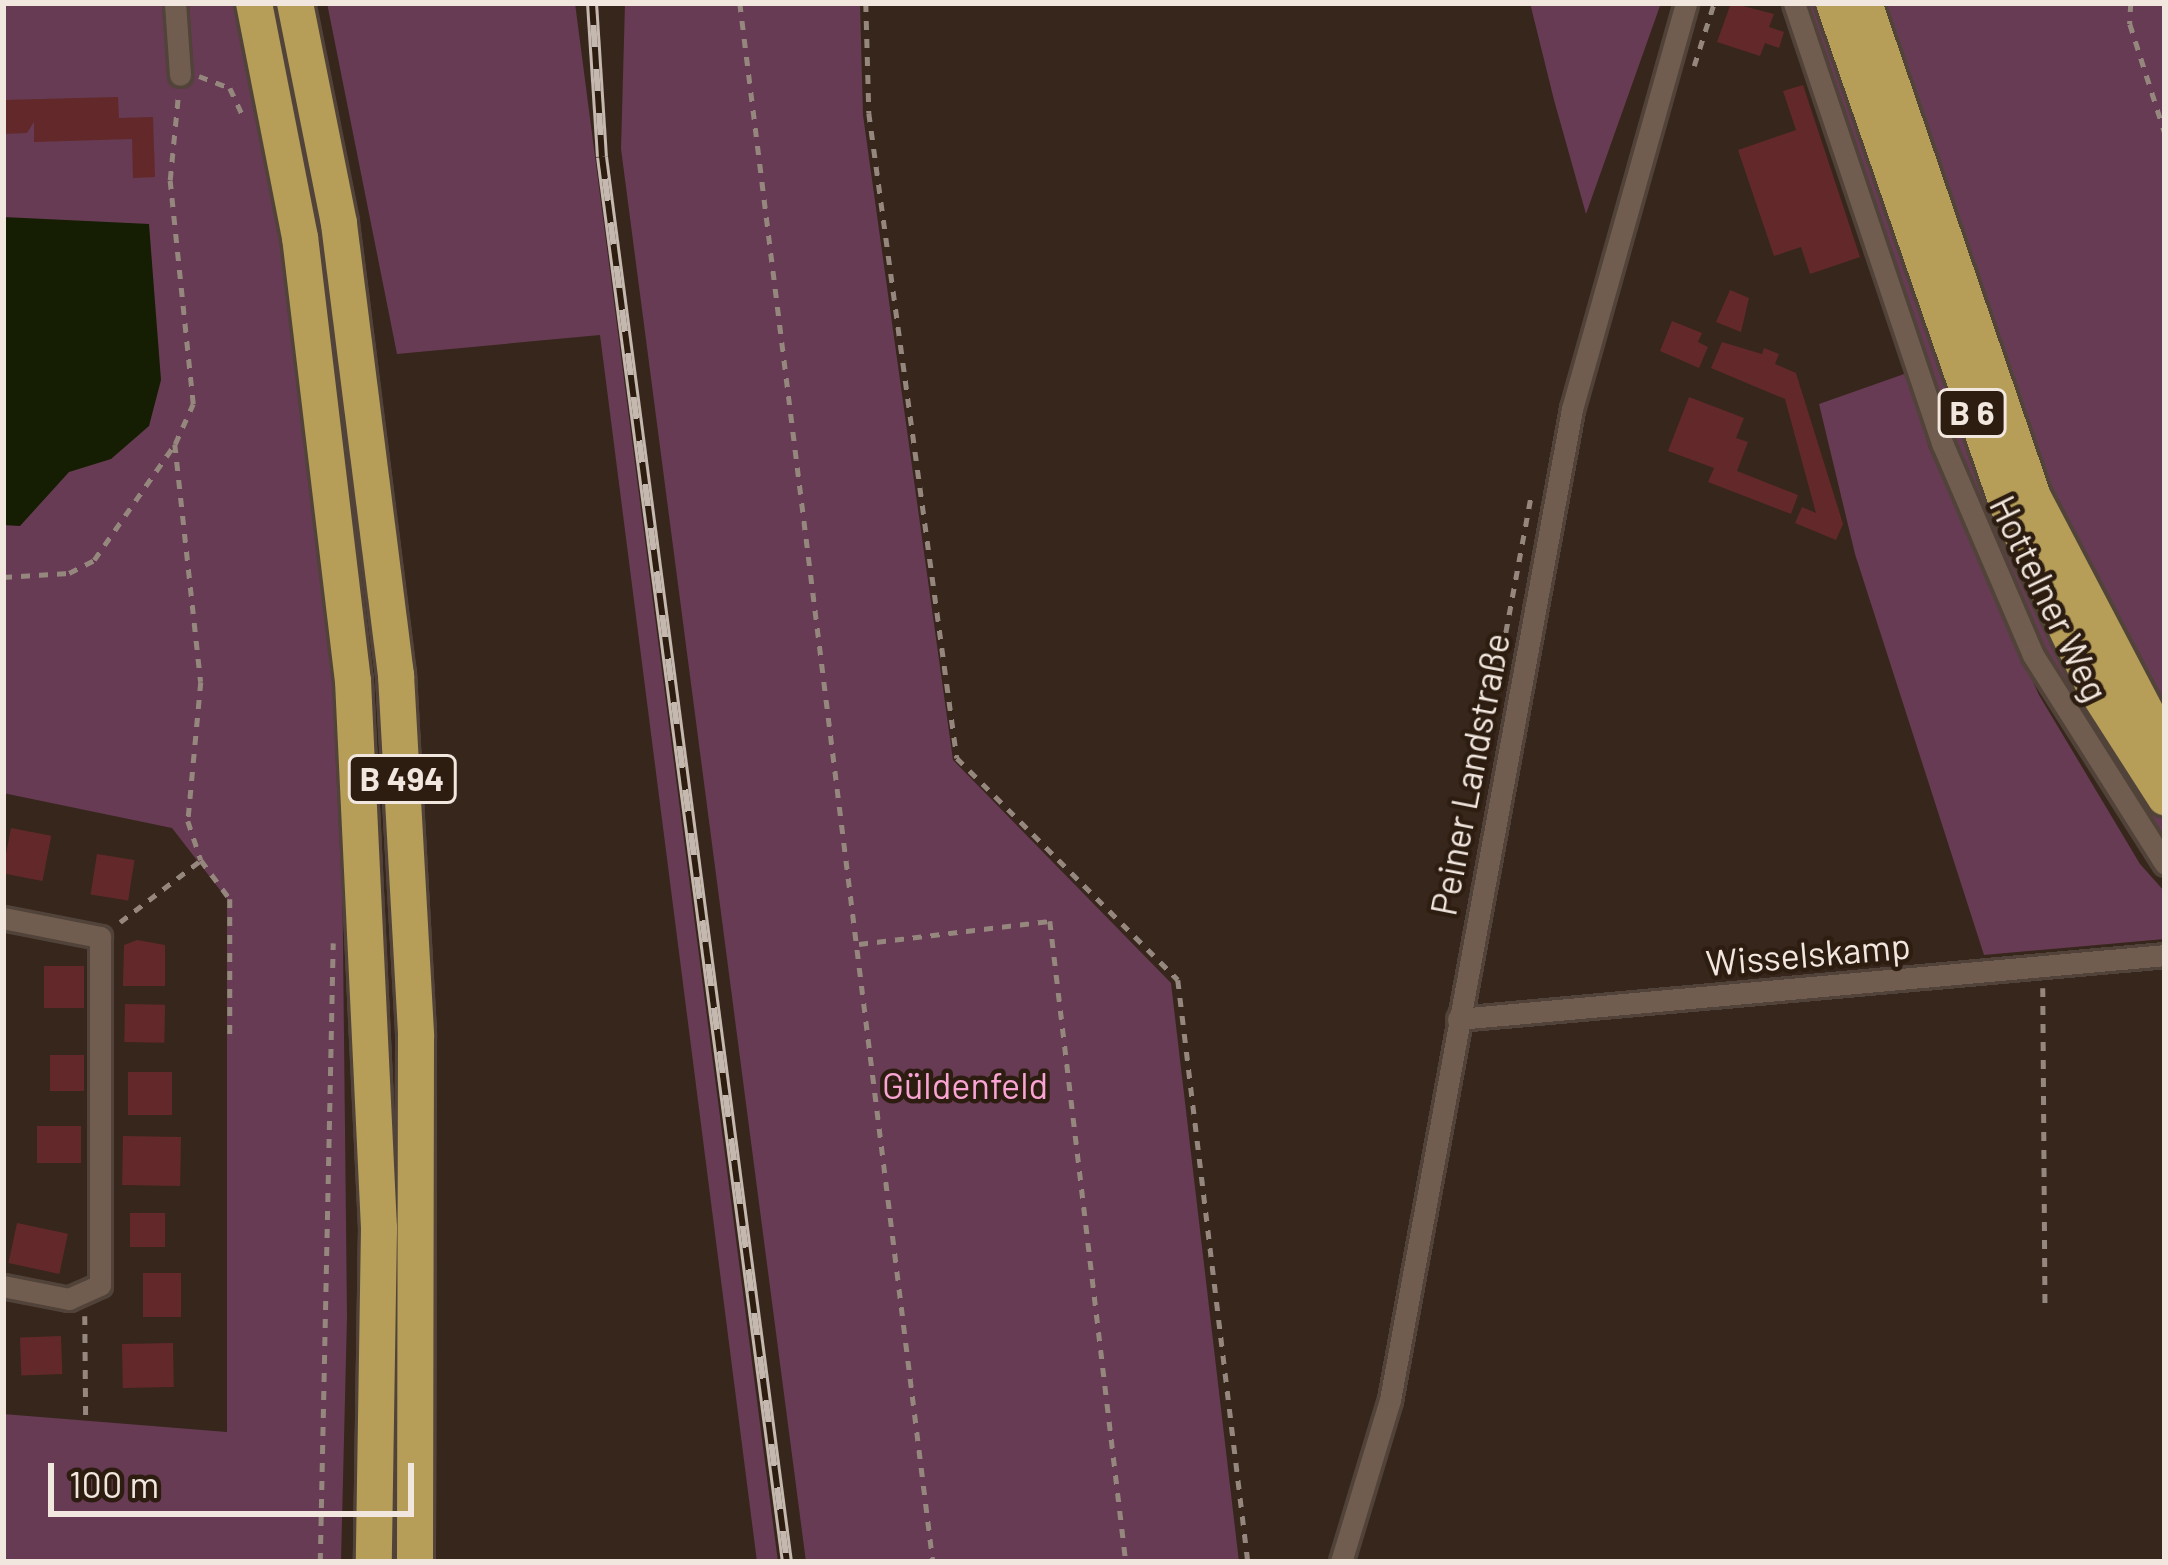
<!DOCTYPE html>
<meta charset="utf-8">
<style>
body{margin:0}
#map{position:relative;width:2168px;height:1565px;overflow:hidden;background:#37261b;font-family:Barlow,sans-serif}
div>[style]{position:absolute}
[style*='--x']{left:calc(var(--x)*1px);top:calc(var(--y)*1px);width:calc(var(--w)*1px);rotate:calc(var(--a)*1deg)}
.green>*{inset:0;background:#663b53}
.water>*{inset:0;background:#151e02}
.building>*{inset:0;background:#63292a;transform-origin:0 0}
.path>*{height:4.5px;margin-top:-2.25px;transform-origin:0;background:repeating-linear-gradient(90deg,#95877d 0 9px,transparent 0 18px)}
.roads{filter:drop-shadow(3px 0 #514339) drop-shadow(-3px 0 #514339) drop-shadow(0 3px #514339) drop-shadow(0 -3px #514339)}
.street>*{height:21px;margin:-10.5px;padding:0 10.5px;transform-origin:10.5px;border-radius:10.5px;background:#715d50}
.highway>*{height:36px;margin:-18px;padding:0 18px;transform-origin:18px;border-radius:18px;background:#b69e59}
.rail>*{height:12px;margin-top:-6px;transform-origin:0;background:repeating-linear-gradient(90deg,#2d1d11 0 22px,#c4b8af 0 44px);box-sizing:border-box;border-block:3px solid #c4b8af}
span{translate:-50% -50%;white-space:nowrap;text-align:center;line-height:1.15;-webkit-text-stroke:9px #2d1d11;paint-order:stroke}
.shield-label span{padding:3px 9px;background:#2d1d11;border:3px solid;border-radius:9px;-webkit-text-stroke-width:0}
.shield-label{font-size:33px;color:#f2e7df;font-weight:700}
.street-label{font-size:36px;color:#f2e7df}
.park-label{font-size:36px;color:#f9a4d3}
.frame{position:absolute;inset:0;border:6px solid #f2e7df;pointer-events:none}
.scale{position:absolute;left:48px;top:1463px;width:366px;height:54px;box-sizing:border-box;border:6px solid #f2e7df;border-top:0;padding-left:15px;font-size:36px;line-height:42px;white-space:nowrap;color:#f2e7df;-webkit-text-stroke:9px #2d1d11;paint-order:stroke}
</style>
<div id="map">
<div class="green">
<div style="clip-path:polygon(3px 3px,236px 3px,256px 70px,299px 338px,341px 755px,347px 1317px,341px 1562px,3px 1562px,3px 1414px,227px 1432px,227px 899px,172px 828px,3px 793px)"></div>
<div style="clip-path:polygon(327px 3px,575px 3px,778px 1562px,757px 1562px,600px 335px,397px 354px)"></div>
<div style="clip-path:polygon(625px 3px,860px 3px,863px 115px,953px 760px,1171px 983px,1239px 1562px,806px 1562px,621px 149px)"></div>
<div style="clip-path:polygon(1530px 3px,1661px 3px,1586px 214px,1554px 100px)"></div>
<div style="clip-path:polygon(1800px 3px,2165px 3px,2165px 848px,2068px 703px,1949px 443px)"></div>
<div style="clip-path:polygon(1907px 373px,1929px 448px,2039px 695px,2140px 864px,2165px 892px,2165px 939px,1984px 955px,1855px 554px,1819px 404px)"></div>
</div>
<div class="water">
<div style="clip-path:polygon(3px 217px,149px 224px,161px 380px,149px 426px,111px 459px,69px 472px,20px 526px,3px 525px)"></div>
</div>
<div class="building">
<div style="clip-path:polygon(1731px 3px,1774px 14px,1769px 27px,1784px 32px,1779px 48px,1765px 43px,1760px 56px,1717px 42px)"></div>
<div style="clip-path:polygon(1803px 85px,1860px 257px,1810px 274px,1801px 247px,1774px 256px,1738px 150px,1796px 130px,1783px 91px)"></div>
<div style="clip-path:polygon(118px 97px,119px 118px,153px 117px,155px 177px,133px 178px,132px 139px,34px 142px,34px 122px,27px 133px,3px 134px,3px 100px)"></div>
<div style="clip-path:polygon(1730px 290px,1749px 298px,1741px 332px,1716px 322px)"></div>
<div style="clip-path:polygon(1672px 321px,1702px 333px,1698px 342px,1708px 347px,1699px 368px,1660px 351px)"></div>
<div style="clip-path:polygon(1722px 342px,1762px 354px,1764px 348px,1779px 354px,1775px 364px,1796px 373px,1843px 524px,1836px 540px,1795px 523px,1802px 507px,1816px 513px,1785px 399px,1711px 368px)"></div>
<div style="clip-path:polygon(1689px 397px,1744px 418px,1736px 438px,1748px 442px,1737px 471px,1798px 495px,1791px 514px,1708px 482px,1714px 468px,1668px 451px)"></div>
<div style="left:11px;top:828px;width:41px;height:46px;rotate:11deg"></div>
<div style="left:97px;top:854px;width:38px;height:41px;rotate:9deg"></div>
<div style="clip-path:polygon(137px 940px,165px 945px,165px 986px,123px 986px,124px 945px)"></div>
<div style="left:44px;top:966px;width:40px;height:42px"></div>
<div style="left:125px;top:1004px;width:40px;height:38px;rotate:1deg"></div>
<div style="left:50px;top:1055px;width:34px;height:36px"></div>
<div style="left:172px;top:1072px;width:43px;height:44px;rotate:90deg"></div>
<div style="left:37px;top:1126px;width:44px;height:37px"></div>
<div style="left:123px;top:1136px;width:58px;height:49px;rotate:1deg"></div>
<div style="left:130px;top:1213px;width:35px;height:34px"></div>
<div style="left:17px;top:1223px;width:52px;height:41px;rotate:12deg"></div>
<div style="left:143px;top:1273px;width:38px;height:44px"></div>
<div style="left:61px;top:1336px;width:38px;height:41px;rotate:88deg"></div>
<div style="left:173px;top:1343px;width:44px;height:51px;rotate:89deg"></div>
</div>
<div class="path">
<div style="--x:740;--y:3;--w:1571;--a:82.94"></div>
<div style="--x:866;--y:3;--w:110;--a:88.4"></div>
<div style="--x:869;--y:113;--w:651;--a:82.23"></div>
<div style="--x:957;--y:758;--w:313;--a:45.1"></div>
<div style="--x:1178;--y:980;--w:586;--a:83.14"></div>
<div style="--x:2131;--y:3;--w:21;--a:93"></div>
<div style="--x:2130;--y:24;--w:114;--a:72.2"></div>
<div style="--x:1694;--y:66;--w:66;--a:-72.4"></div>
<div style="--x:199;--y:76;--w:33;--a:21"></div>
<div style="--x:230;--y:88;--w:31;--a:65"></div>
<div style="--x:175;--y:444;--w:239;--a:83.8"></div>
<div style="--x:201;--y:682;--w:140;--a:95.3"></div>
<div style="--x:188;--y:821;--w:41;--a:71.6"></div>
<div style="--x:201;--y:860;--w:49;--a:53.4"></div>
<div style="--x:230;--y:899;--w:135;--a:90"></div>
<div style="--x:3;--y:577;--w:66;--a:-3.5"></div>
<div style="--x:69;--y:573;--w:28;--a:-27"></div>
<div style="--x:94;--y:560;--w:141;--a:-55.1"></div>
<div style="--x:175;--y:444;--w:44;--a:-65.8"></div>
<div style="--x:193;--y:404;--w:225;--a:-95.9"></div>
<div style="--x:170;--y:180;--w:83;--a:-84.5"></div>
<div style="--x:1499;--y:668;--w:175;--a:-79.5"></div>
<div style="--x:120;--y:922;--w:102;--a:-37.4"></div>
<div style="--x:859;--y:944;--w:192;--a:-6.9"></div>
<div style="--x:1050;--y:921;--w:645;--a:83.24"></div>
<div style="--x:2043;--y:988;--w:315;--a:89.6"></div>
<div style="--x:85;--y:1316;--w:107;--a:89.5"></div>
<div style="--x:320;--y:1562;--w:619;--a:-88.8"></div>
</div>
<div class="roads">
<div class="street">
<div style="--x:175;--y:3;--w:72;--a:86"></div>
<div style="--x:1794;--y:3;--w:466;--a:71.4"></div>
<div style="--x:1943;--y:445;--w:228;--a:66.8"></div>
<div style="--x:2033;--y:655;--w:247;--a:57.7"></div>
<div style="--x:3;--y:918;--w:99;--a:11.1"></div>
<div style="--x:100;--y:937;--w:348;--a:90"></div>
<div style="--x:100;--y:1285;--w:34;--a:156"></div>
<div style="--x:69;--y:1299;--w:67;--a:-168.9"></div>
<div style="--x:1458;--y:1019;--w:710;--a:-5.17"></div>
<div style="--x:1341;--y:1562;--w:169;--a:-73.2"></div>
<div style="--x:1390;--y:1400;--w:1008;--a:-79.59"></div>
<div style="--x:1572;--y:409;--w:422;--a:-74.3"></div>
</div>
<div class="highway">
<div style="--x:254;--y:3;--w:238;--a:78.9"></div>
<div style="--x:300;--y:237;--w:447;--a:83.2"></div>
<div style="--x:353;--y:681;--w:548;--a:87.28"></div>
<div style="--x:379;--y:1228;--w:334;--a:90.9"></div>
<div style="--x:295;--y:3;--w:225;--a:78.7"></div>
<div style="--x:339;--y:224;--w:455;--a:82.8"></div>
<div style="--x:396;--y:675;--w:362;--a:86.8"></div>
<div style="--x:416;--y:1036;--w:526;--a:90.11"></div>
<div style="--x:1834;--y:3;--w:532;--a:70.92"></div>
<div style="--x:2008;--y:506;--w:202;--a:64.5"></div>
<div style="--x:2095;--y:688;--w:130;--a:57.3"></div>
<div style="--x:1864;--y:3;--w:522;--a:71.11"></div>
<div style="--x:2033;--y:497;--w:284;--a:62.3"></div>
</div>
</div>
<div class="rail">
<div style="--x:592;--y:3;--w:154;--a:86.3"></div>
<div style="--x:602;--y:157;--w:1417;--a:82.5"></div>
</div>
<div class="shield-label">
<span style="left:1972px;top:413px">B 6</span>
<span style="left:402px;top:779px">B 494</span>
</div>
<div class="street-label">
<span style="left:2050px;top:598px;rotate:64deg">Hottelner Weg</span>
<span style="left:1469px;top:774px;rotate:-79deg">Peiner Landstraße</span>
<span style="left:1808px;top:953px;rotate:-5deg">Wisselskamp</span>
</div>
<div class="park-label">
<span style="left:965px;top:1085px">Güldenfeld</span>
</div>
<div class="frame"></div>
<div class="scale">100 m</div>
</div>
